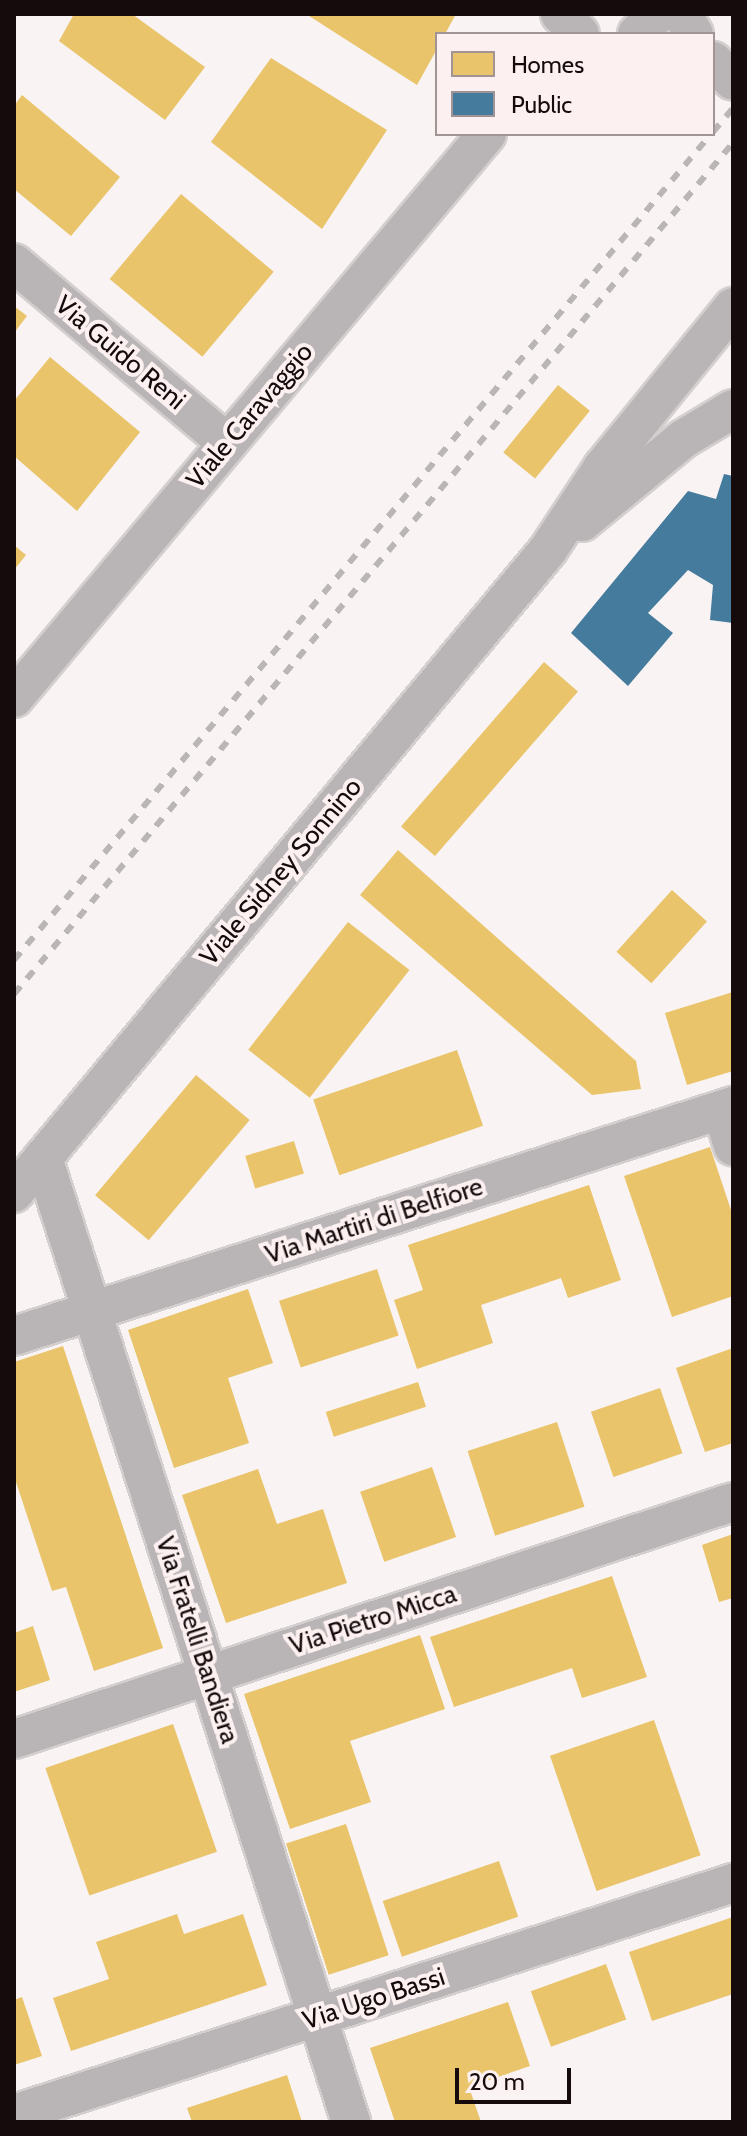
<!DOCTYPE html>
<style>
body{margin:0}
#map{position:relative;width:747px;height:2136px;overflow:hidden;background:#f9f3f3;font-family:Cabin,sans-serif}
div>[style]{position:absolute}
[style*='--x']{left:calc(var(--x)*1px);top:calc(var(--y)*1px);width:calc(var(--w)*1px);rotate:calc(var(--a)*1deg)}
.homes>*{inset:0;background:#e9c46a;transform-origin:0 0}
.public>*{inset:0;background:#457b9d}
.roads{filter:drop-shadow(2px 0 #d4cfcf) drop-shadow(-2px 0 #d4cfcf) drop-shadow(0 2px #d4cfcf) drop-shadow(0 -2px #d4cfcf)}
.minor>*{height:38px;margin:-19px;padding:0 19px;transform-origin:19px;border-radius:19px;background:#b9b4b5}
.rail>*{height:6px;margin-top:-3px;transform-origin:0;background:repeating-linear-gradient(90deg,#bab6b6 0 10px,transparent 0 20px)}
span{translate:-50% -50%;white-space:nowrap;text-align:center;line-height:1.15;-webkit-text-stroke:8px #fcf0f1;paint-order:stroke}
.street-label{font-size:26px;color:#150b0c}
.frame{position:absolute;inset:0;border:16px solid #150b0c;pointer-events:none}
.legend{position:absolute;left:435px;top:32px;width:280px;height:104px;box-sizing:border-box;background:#fcf0f1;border:2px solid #a09495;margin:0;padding:10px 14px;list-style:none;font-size:24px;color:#150b0c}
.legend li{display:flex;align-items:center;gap:16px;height:40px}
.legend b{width:40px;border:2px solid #a09495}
.scale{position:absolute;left:455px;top:2068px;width:116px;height:36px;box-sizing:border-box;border:4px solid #150b0c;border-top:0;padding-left:10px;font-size:24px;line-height:28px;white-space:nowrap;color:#150b0c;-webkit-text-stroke:6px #fcf0f1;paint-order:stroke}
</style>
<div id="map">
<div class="homes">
<div style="clip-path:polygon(74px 14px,132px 14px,205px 67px,165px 120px,59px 41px)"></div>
<div style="clip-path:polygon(306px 14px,456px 14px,445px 34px,437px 34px,437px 49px,417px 85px)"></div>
<div style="clip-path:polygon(271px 58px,387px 130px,322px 229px,211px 142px)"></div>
<div style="clip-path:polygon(22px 95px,120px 177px,71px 236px,14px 189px,14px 106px)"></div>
<div style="left:181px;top:194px;width:121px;height:111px;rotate:40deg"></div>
<div style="clip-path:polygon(14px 306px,27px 316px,14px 333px)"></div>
<div style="clip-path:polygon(50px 357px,140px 432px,77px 511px,14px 456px,14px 401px)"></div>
<div style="left:558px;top:385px;width:41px;height:87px;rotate:39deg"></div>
<div style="clip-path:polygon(14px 545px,26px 555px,14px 570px)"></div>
<div style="left:544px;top:662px;width:45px;height:218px;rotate:41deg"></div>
<div style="clip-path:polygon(398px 850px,636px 1061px,641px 1089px,592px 1095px,360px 895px)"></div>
<div style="left:672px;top:890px;width:47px;height:83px;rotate:42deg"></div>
<div style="left:348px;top:922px;width:78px;height:162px;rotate:38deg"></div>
<div style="clip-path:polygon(733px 992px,733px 1071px,687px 1085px,665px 1013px)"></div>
<div style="left:457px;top:1050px;width:80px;height:152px;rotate:71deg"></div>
<div style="left:196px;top:1075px;width:70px;height:157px;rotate:40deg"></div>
<div style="left:294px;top:1141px;width:34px;height:51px;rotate:73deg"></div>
<div style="clip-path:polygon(710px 1147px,733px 1216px,733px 1296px,672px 1317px,624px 1176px)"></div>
<div style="clip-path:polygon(589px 1185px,621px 1280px,568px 1298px,561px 1278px,481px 1305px,493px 1343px,417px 1369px,394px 1300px,423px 1290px,408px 1245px)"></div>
<div style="left:377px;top:1269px;width:70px;height:103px;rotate:72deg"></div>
<div style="clip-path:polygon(248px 1289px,273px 1363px,228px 1378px,249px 1443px,174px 1468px,128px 1330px)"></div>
<div style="clip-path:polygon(63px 1346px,163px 1648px,94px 1671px,66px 1587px,52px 1591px,14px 1476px,14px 1362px)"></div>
<div style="clip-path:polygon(733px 1348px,733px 1443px,705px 1452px,676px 1368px)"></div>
<div style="left:418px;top:1382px;width:26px;height:97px;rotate:72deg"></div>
<div style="left:660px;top:1388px;width:69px;height:73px;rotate:71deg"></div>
<div style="left:557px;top:1422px;width:89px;height:94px;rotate:72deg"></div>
<div style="left:432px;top:1467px;width:74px;height:76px;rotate:71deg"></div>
<div style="clip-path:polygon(258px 1469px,277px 1524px,323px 1509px,347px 1583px,226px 1623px,182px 1495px)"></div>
<div style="clip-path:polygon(733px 1534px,733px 1598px,719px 1602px,702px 1545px)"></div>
<div style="clip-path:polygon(612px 1576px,647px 1677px,582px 1698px,572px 1668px,454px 1707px,430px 1637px)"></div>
<div style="clip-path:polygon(33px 1626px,50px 1680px,14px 1692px,14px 1633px)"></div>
<div style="clip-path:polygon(420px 1635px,445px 1709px,350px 1741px,371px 1802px,290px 1829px,244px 1694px)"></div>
<div style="left:654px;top:1720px;width:143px;height:110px;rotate:71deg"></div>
<div style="left:173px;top:1724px;width:135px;height:135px;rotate:71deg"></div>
<div style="left:346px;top:1824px;width:138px;height:63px;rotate:72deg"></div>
<div style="left:499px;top:1861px;width:59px;height:123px;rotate:71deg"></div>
<div style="clip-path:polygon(177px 1914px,184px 1934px,243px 1914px,267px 1985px,71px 2051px,53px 1998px,109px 1979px,96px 1942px)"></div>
<div style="clip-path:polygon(733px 1917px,733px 1994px,652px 2021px,629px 1952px)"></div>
<div style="left:606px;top:1964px;width:59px;height:80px;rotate:70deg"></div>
<div style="clip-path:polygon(22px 1997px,42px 2056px,14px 2065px,14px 2000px)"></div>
<div style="clip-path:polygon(508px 2002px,530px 2066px,469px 2087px,481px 2122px,395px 2122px,370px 2048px)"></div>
<div style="clip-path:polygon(287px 2075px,302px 2122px,192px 2122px,187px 2108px)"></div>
</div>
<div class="public">
<div style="clip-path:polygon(724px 474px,733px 476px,733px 623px,710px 620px,713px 585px,688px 570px,648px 613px,673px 633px,628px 686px,571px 633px,688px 491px,716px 499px)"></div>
</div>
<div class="roads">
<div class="minor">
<div style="--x:560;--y:14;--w:28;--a:45"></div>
<div style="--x:682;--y:14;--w:23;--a:59"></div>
<div style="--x:637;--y:34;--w:29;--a:-44"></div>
<div style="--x:713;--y:61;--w:28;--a:45"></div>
<div style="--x:14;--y:263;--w:279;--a:40.2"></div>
<div style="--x:582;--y:522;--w:131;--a:-39.4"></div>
<div style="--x:683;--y:439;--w:58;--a:-31"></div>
<div style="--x:14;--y:698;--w:736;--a:-50.02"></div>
<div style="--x:722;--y:1110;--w:38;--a:73"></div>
<div style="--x:43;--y:1158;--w:1012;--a:72.28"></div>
<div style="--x:14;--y:1193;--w:836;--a:-50.29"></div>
<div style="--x:548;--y:550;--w:100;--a:-56.5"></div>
<div style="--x:603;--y:467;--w:206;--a:-50.9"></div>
<div style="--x:14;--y:1336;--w:755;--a:-17.74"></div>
<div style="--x:14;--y:1739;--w:757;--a:-18.24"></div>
<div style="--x:14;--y:2114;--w:755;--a:-17.81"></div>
</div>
</div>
<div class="rail">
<div style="--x:713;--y:132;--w:31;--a:-50"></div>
<div style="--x:14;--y:960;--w:1081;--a:-49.84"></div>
<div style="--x:14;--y:994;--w:1114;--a:-49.81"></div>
</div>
<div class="street-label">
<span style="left:120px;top:353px;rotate:40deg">Via Guido Reni</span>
<span style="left:250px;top:416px;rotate:-50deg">Viale Caravaggio</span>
<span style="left:281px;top:872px;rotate:-50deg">Viale Sidney Sonnino</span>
<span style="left:374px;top:1221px;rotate:-18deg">Via Martiri di Belfiore</span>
<span style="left:373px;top:1620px;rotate:-18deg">Via Pietro Micca</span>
<span style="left:197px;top:1640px;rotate:72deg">Via Fratelli Bandiera</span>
<span style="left:374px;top:1999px;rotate:-18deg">Via Ugo Bassi</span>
</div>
<div class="frame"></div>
<ul class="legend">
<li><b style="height:22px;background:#e9c46a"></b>Homes</li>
<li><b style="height:22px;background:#457b9d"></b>Public</li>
</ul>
<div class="scale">20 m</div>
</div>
